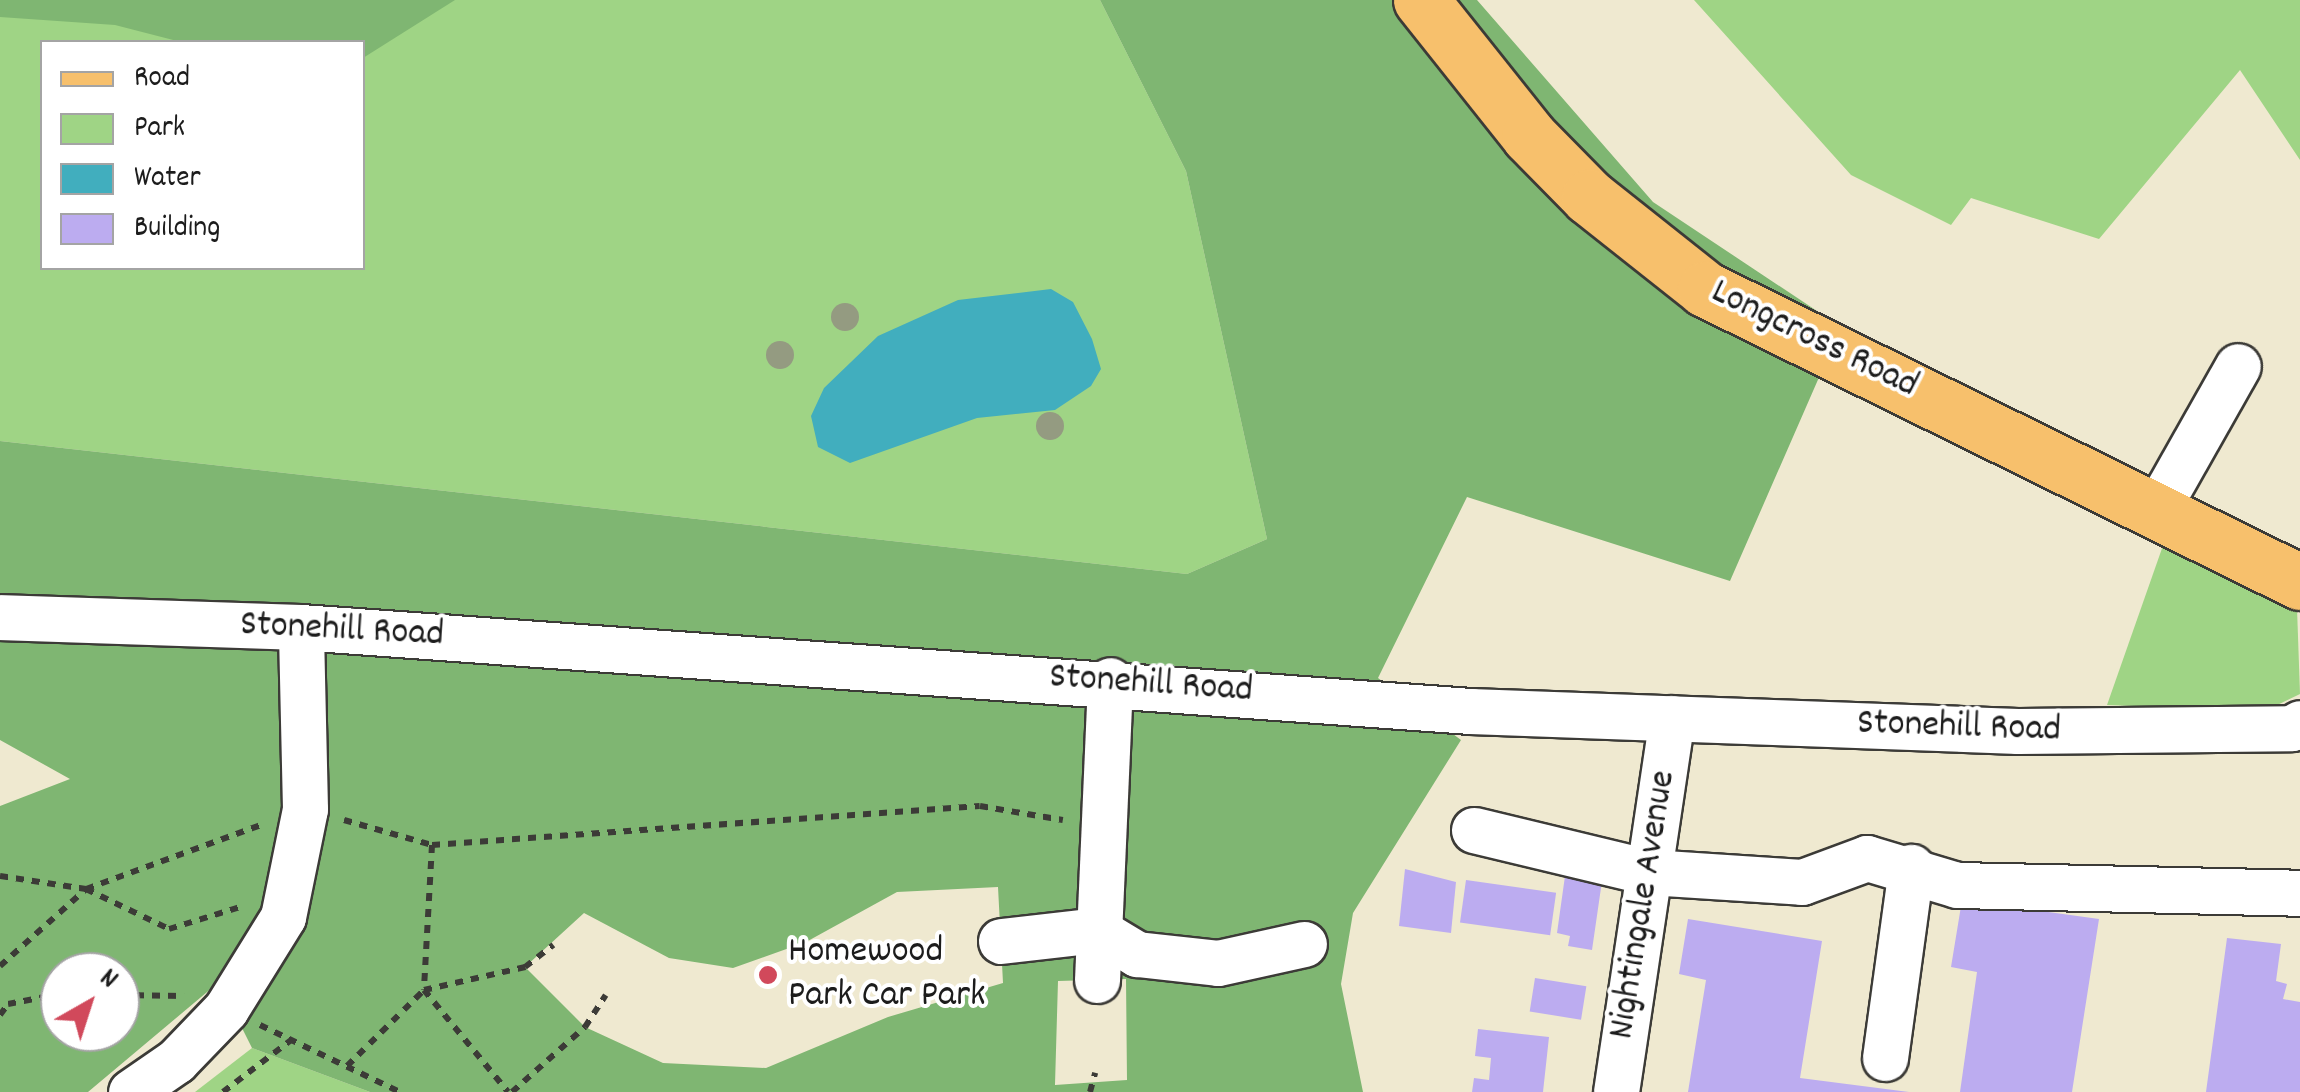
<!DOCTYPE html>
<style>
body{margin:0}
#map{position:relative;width:2300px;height:1092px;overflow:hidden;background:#efe9d0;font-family:Dekko,sans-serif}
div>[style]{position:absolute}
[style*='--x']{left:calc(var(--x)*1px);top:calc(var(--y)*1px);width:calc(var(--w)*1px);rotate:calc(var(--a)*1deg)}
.green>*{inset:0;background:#9fd485}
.forest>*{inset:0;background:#7fb672}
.water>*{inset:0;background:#41aebe}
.building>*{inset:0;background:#bcacf0;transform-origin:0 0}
.path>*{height:6px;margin-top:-3px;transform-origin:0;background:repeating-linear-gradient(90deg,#3c3b37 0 8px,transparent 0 16px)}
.roads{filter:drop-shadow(2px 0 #3c3b37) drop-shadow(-2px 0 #3c3b37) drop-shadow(0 2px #3c3b37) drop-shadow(0 -2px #3c3b37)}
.minor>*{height:45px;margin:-22.5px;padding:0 22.5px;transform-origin:22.5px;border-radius:22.5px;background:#fff}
.major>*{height:55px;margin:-27.5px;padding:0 27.5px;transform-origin:27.5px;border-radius:27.5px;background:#f7c06c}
.trees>*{width:28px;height:28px;margin:-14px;border-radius:50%;background:#949b81}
.dots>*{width:28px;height:28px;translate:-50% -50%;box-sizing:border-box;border:5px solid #fff;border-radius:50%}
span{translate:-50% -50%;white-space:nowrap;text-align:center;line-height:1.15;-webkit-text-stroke:8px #fff;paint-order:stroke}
.street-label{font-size:38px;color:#1c1c1c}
.poi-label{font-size:38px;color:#1c1c1c}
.left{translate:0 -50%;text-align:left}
.legend{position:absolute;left:40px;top:40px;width:325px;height:230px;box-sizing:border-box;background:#fff;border:2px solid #a4a4a4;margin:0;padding:12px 18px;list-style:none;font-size:30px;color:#1c1c1c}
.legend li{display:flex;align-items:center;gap:20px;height:50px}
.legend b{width:50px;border:2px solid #a4a4a4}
.north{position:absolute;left:40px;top:952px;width:100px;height:100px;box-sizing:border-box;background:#fff;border:2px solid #a4a4a4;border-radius:50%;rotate:39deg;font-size:28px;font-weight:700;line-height:40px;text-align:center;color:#1c1c1c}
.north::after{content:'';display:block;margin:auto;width:35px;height:45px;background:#d1495b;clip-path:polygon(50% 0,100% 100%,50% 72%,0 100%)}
</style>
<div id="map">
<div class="green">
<div style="clip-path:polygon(evenodd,0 0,1100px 0,1186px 171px,1267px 539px,1187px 574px,0 441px,0 0,42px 42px,362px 42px,362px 268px,42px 268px,42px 42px)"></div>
<div style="clip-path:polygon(1694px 0,2300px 0,2300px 160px,2240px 70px,2099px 239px,1971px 198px,1951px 225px,1851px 175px)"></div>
<div style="clip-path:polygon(2166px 537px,2297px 608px,2300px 694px,2265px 711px,2107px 705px)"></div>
<div style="clip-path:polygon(252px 1048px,370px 1092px,195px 1092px)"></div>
</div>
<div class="forest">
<div style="clip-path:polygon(0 0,455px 0,363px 58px,362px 42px,181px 42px,115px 25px,0 17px)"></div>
<div style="clip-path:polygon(evenodd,1100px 0,1477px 0,1653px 202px,1841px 327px,1730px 581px,1467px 497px,1378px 678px,1461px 740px,1353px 913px,1341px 984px,1363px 1092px,370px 1092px,252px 1048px,219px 982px,88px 1092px,0 1092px,0 806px,70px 779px,0 740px,0 441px,1187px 574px,1267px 539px,1186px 171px,1100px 0,998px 887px,1003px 983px,888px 1017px,766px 1068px,663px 1063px,585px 1027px,525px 967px,584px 913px,669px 958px,733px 968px,806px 942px,897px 892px,998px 887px,1100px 0,60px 972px,120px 972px,120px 1032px,60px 1032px,60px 972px,1100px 0,1126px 979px,1127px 1080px,1055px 1085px,1058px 981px,1126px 979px)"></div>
</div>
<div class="water">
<div style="clip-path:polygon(1051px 289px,1073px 302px,1092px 339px,1101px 369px,1091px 386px,1055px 410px,977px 418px,850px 463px,818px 447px,811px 416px,824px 388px,878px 336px,958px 300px)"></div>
</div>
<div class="building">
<div style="clip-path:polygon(1405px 869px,1456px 882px,1451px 933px,1399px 926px)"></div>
<div style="clip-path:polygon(1565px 876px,1602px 881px,1592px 950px,1568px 946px,1570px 936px,1557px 933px)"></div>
<div style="left:1466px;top:880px;width:91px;height:43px;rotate:8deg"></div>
<div style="clip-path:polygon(1962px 900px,2099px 919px,2072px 1092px,1960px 1092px,1977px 972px,1951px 967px)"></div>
<div style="clip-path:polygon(1688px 919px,1822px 941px,1800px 1078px,1909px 1092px,1688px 1092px,1706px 980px,1679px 974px)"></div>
<div style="clip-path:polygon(2227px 938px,2281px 944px,2276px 981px,2287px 984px,2283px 999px,2300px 1002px,2300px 1092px,2206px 1092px)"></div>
<div style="left:1535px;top:978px;width:52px;height:34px;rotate:9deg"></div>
<div style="clip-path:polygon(1478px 1029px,1549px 1037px,1543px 1092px,1472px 1092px,1474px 1078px,1489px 1080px,1491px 1058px,1475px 1056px)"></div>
</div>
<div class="path">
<div style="--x:344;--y:820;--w:91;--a:15.9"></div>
<div style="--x:432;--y:845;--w:145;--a:93.2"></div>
<div style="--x:424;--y:990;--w:132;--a:50.5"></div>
<div style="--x:432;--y:845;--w:549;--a:-4.07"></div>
<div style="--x:980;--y:806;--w:84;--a:9.6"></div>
<div style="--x:0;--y:876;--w:87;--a:8.6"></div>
<div style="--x:86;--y:889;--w:92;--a:25.7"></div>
<div style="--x:169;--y:929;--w:74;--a:-17.2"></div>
<div style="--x:0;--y:966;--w:115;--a:-41.8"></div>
<div style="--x:86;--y:889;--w:186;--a:-20.1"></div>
<div style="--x:120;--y:995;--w:64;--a:0.9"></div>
<div style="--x:0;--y:1015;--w:14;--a:-54"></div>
<div style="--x:8;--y:1004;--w:53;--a:-10.9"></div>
<div style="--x:260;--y:1025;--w:155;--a:25.6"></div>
<div style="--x:347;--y:1066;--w:108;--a:-44.6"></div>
<div style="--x:424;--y:990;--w:104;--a:-12.8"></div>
<div style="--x:525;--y:967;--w:36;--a:-38"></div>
<div style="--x:223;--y:1092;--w:86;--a:-37.4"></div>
<div style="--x:512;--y:1092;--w:98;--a:-41.7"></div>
<div style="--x:585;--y:1027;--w:38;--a:-57"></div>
<div style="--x:1090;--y:1092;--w:20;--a:-75"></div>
</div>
<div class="roads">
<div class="minor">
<div style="--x:2157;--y:509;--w:164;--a:-60.5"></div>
<div style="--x:0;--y:617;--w:301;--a:1.9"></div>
<div style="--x:301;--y:627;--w:1172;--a:4.11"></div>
<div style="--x:1470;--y:711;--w:548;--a:2.09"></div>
<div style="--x:2018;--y:731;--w:274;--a:-0.6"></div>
<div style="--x:2292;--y:728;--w:9;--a:-32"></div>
<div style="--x:1474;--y:830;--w:180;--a:13.5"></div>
<div style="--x:1649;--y:872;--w:153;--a:3.7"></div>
<div style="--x:1802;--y:882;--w:69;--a:-20.3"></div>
<div style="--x:1867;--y:858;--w:94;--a:16.7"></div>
<div style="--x:1957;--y:885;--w:343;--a:1.3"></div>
<div style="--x:1001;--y:941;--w:97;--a:-6.5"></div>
<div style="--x:1097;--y:930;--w:47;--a:31"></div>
<div style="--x:1137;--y:954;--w:81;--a:6.3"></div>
<div style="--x:1218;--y:963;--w:88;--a:-12.5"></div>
<div style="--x:1097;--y:980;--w:300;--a:-87.5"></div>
<div style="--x:1885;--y:1058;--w:193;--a:-82.2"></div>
<div style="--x:131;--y:1092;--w:55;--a:-34.6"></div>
<div style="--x:176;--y:1061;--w:72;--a:-46.1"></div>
<div style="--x:226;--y:1009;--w:108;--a:-58.2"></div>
<div style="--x:283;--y:917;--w:110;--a:-78.5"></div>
<div style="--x:305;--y:809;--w:182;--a:-91.3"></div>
<div style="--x:1616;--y:1092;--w:378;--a:-81.5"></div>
</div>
<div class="major">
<div style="--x:1421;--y:0;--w:174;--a:51.5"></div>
<div style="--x:1529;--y:136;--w:86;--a:45.5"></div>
<div style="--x:1589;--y:197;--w:148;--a:38.4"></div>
<div style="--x:1705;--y:289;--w:663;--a:26.22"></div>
</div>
</div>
<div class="trees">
<div style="left:845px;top:317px"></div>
<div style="left:780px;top:355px"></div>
<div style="left:1050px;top:426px"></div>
</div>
<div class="dots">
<div style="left:768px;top:975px;background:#d1495b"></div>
</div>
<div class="street-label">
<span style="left:1814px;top:340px;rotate:26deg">Longcross Road</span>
<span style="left:342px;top:631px;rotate:3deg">Stonehill Road</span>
<span style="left:1151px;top:685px;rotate:4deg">Stonehill Road</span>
<span style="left:1959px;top:728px;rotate:2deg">Stonehill Road</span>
<span style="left:1644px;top:905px;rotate:-81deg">Nightingale Avenue</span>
</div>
<div class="poi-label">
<span class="left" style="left:788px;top:975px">Homewood<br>Park Car Park</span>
</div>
<ul class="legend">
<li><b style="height:12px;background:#f7c06c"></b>Road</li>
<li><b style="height:28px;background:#9fd485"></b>Park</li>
<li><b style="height:28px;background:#41aebe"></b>Water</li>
<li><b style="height:28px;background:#bcacf0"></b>Building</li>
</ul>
<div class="north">N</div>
</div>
